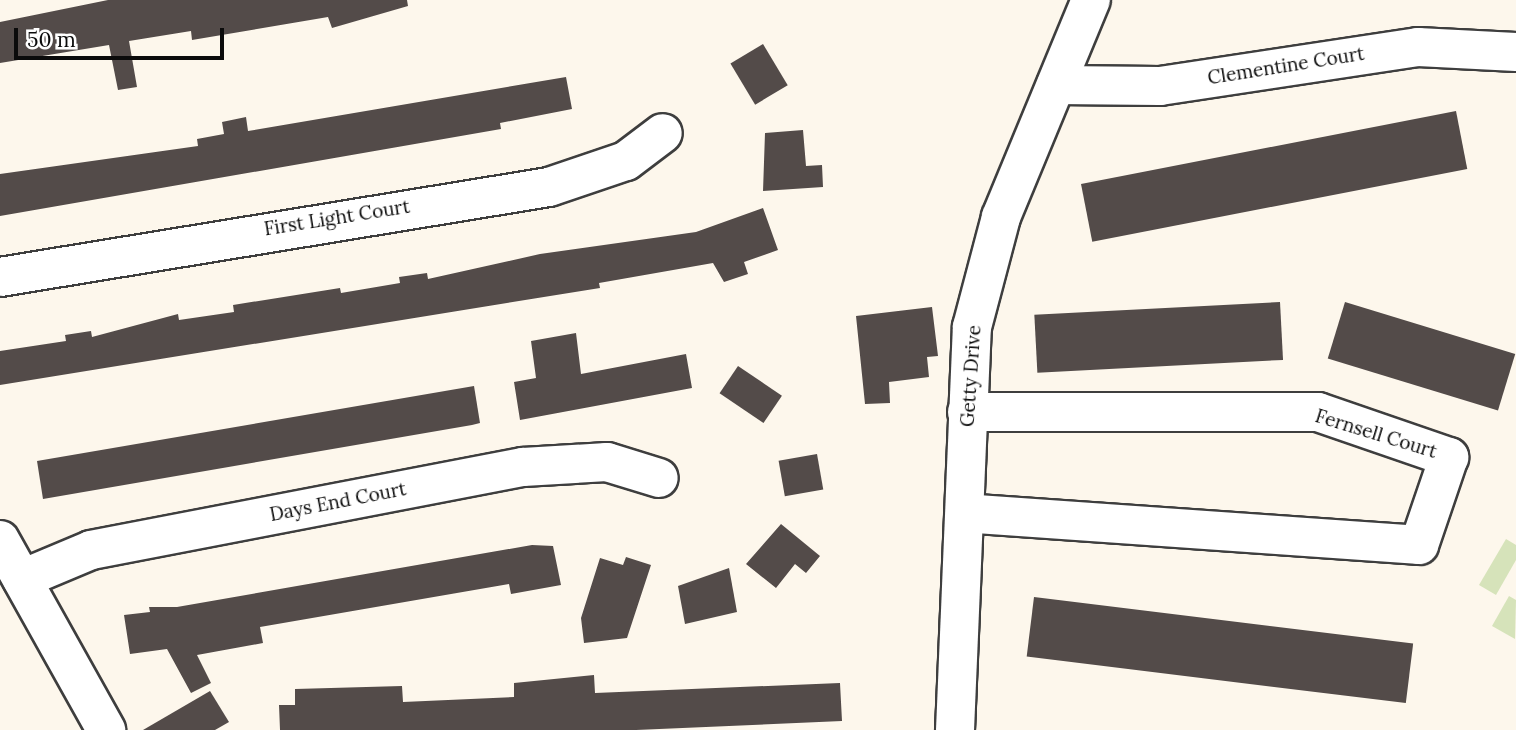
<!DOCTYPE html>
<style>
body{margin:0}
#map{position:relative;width:1516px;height:730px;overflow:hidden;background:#fdf7ec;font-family:Lora,serif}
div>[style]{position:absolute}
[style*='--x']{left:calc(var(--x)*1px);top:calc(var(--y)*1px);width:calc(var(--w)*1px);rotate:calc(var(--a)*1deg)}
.green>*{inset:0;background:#d6e3ba}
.building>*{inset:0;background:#534b49;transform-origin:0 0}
.roads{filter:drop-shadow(2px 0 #3e3e3e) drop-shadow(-2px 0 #3e3e3e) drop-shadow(0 2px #3e3e3e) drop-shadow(0 -2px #3e3e3e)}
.minor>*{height:38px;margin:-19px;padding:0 19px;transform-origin:19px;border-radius:19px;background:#fff}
span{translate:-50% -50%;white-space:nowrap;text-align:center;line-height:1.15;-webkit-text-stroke:7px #fff;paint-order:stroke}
.street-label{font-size:19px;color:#0b0b0b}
.scale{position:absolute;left:14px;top:28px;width:210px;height:32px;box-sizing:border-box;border:4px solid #0b0b0b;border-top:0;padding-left:9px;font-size:21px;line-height:24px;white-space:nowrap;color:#0b0b0b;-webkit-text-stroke:5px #fff;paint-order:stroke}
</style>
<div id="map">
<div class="green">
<div style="clip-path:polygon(1506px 539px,1516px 545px,1516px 560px,1496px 595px,1479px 585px)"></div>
<div style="clip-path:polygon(1509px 596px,1516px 600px,1515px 639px,1492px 626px)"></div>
</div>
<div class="building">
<div style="clip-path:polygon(108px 0,407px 0,408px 6px,332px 28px,328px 17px,192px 40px,191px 31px,129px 41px,137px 87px,118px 90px,109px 45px,0 63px,0 22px)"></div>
<div style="left:763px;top:44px;width:48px;height:38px;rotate:59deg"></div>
<div style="clip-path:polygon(566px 77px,572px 109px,500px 123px,501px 129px,0 216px,0 174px,198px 146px,197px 139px,224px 134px,222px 122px,246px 117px,248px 131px)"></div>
<div style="left:1456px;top:111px;width:59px;height:382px;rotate:79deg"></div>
<div style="clip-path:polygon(803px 130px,806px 166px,822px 165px,823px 187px,763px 191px,765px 133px)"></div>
<div style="clip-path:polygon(763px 208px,778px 250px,744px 262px,748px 274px,724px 282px,713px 263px,599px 283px,600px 288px,0 385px,0 351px,66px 341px,65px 335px,91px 331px,92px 337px,178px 314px,179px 320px,234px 312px,233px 305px,340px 288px,341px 293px,400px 283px,399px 277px,427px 273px,428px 279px,540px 254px,696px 232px)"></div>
<div style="left:1280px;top:302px;width:58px;height:246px;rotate:87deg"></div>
<div style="left:1345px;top:302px;width:178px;height:59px;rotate:17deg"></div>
<div style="clip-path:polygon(932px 307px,938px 356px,927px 357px,929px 377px,889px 382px,890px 403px,865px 404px,856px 316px)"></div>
<div style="clip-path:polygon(576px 333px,581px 374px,686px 354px,692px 388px,520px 420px,514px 382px,536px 378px,531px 341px)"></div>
<div style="left:738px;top:366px;width:53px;height:33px;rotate:34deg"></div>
<div style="clip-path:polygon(474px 386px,480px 423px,472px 425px,43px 499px,37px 461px)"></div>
<div style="left:817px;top:454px;width:36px;height:39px;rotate:80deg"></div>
<div style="clip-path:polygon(781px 524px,820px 556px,806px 573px,795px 564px,776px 588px,746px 564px)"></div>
<div style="clip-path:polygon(532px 545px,553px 546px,561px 585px,511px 594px,509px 584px,260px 627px,263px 643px,197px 655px,211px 683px,191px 693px,167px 649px,130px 654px,124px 615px,150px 612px,149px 607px,177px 607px)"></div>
<div style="clip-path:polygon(626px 557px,651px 565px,627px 638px,584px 643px,581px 618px,600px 558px,623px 565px)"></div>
<div style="clip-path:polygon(729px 568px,737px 612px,685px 624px,678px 586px)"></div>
<div style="left:1034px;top:597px;width:382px;height:60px;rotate:7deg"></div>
<div style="clip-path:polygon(594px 675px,595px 693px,840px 683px,842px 721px,636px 730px,280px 730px,279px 705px,295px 705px,295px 689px,402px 686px,403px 702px,514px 697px,514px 683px)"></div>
<div style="clip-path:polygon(210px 691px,229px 722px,215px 730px,143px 730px)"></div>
</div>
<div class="roads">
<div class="minor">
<div style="--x:1056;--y:85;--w:104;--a:0.6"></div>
<div style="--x:1160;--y:86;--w:261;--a:-8.6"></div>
<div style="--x:1418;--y:47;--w:98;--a:2.9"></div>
<div style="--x:0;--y:277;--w:556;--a:-9.31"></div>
<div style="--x:549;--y:187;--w:81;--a:-18.7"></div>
<div style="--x:626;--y:161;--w:46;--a:-37.1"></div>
<div style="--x:967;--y:412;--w:351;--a:0"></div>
<div style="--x:1318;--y:412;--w:139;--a:19"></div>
<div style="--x:1449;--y:457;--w:93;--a:108.8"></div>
<div style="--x:1419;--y:545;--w:453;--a:-176"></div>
<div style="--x:0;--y:540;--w:218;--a:60.8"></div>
<div style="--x:22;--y:579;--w:75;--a:-22.8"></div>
<div style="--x:91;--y:550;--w:440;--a:-10.9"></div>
<div style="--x:523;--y:467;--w:84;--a:-3.4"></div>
<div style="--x:607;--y:462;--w:54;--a:17.1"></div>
<div style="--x:955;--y:730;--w:403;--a:-87.6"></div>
<div style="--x:972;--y:327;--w:114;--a:-75.2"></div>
<div style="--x:1001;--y:217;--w:235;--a:-67.5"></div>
</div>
</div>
<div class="street-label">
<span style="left:1286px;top:66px;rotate:-9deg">Clementine Court</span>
<span style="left:337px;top:218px;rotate:-9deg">First Light Court</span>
<span style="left:971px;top:376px;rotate:-86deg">Getty Drive</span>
<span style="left:1376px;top:434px;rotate:17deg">Fernsell Court</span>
<span style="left:338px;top:502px;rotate:-11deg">Days End Court</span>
</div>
<div class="scale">50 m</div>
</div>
